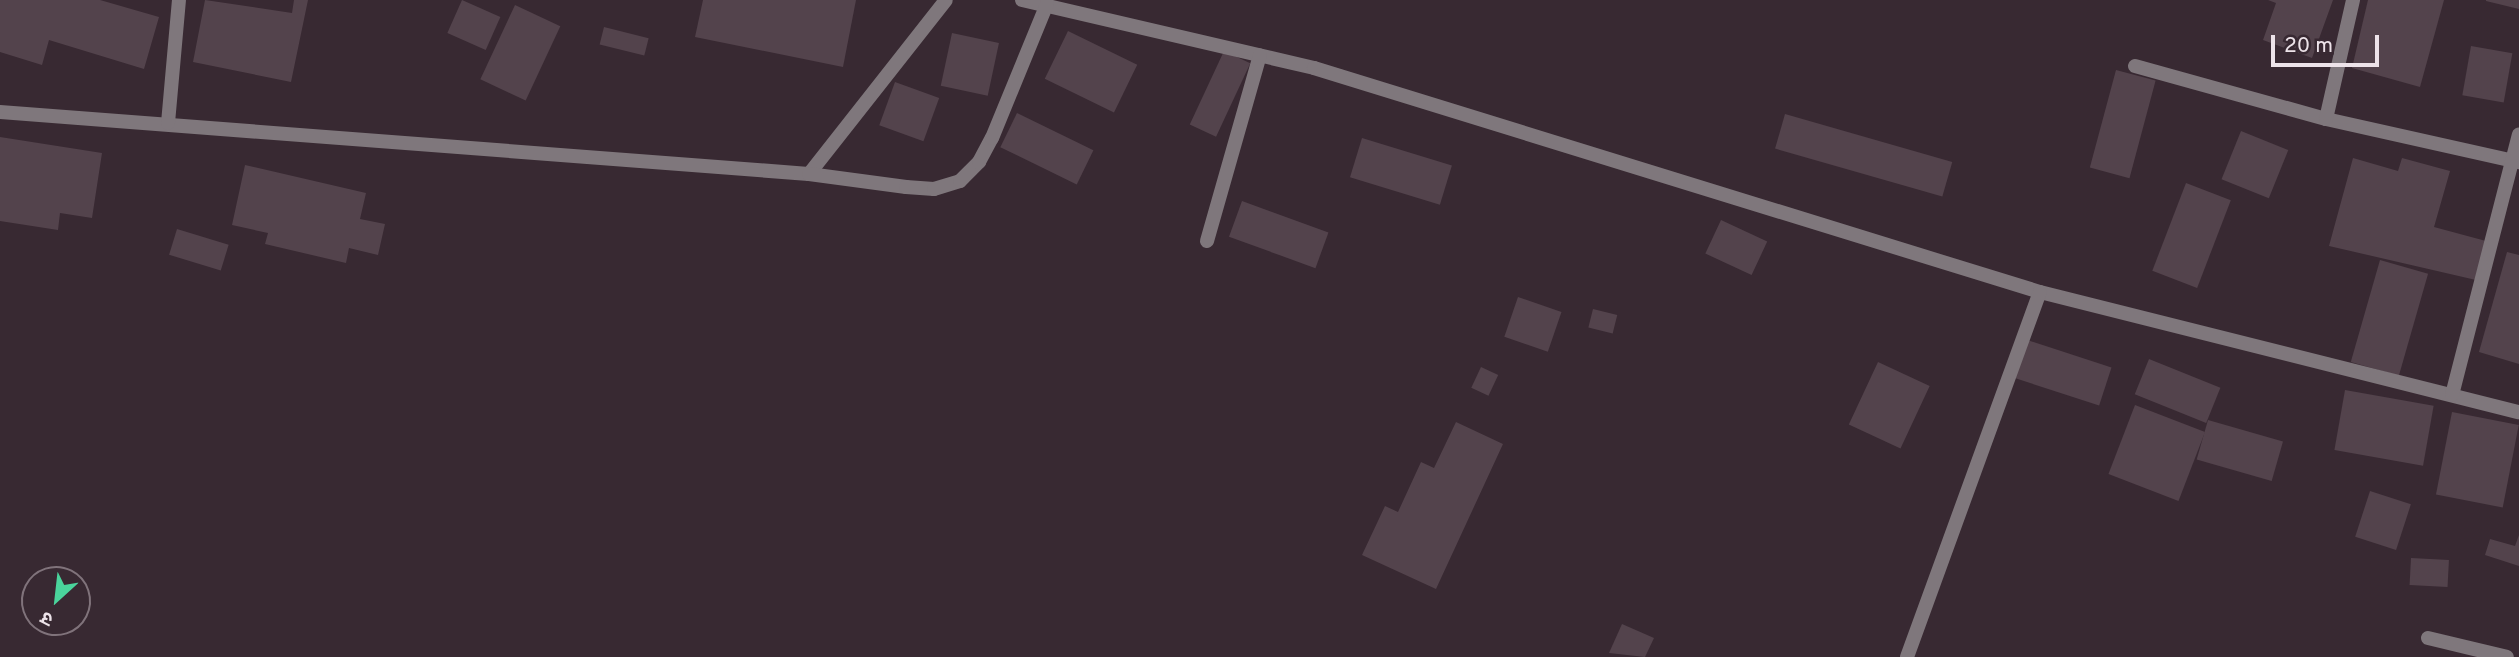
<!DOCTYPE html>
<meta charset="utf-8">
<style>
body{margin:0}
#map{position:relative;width:2519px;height:657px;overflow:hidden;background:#382932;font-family:Overpass,"Noto Sans Devanagari",sans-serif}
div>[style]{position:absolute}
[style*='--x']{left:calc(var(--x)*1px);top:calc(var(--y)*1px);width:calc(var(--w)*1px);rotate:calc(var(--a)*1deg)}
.building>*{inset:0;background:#53434c;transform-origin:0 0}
.street>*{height:14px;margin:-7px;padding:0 7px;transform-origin:7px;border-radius:7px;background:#7f777c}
span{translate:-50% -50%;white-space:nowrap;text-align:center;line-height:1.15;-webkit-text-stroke:5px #382932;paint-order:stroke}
.north{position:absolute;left:21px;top:566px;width:70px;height:70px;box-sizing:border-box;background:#382932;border:2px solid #80737b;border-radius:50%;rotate:207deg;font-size:19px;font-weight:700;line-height:28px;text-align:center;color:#ede3e9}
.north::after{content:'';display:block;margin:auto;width:24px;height:32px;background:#4ad49c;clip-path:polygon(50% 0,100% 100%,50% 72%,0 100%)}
.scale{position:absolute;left:2271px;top:35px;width:108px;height:32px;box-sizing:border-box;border:4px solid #ede3e9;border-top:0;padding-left:9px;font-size:21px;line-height:24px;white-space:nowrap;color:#ede3e9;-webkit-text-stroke:5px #382932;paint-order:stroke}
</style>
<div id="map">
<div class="building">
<div style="clip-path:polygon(0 0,100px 0,159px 17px,144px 69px,49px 40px,42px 65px,0 52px)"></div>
<div style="clip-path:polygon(205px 0,292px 13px,294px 0,308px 0,291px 82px,193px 62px)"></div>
<div style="left:462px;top:0;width:42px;height:36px;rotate:24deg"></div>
<div style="clip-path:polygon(703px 0,856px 0,843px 67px,695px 37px)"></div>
<div style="clip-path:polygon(2268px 0,2333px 0,2312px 58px,2263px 40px,2276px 3px)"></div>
<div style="clip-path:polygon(2368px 0,2444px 0,2420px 87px,2352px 68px)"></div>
<div style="clip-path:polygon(2486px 0,2519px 0,2519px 9px,2486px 1px)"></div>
<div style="left:515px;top:5px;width:50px;height:82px;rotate:25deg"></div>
<div style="left:604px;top:27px;width:46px;height:18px;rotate:14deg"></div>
<div style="left:1068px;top:31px;width:77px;height:53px;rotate:26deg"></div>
<div style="left:952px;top:33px;width:48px;height:54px;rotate:12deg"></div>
<div style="left:2471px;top:46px;width:42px;height:50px;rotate:10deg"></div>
<div style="left:1224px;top:51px;width:29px;height:81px;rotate:25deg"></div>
<div style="left:2116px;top:70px;width:41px;height:101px;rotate:15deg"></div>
<div style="left:895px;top:82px;width:47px;height:46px;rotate:20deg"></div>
<div style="left:1017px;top:113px;width:85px;height:38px;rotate:26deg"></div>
<div style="left:1785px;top:114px;width:174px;height:36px;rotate:16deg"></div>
<div style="left:2241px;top:131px;width:51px;height:52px;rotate:22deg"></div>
<div style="clip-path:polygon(0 137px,102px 153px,92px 218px,60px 213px,58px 230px,0 221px)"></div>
<div style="left:1362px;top:138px;width:94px;height:41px;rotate:17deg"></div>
<div style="clip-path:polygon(2353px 158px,2398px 171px,2402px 158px,2450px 171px,2434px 227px,2486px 241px,2476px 280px,2329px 246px)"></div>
<div style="clip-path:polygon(245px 165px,366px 193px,360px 219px,385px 224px,378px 255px,349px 248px,346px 263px,265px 244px,268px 233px,232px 225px)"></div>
<div style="left:2186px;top:183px;width:48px;height:94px;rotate:21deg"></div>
<div style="left:1242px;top:201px;width:92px;height:38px;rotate:20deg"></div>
<div style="left:1721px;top:220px;width:51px;height:37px;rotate:25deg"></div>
<div style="left:177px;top:229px;width:54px;height:27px;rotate:17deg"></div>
<div style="clip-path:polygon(2507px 252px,2519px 255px,2519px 364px,2479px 352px)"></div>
<div style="left:2380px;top:260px;width:50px;height:106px;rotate:16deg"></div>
<div style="left:1518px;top:297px;width:46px;height:42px;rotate:19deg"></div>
<div style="left:1593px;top:309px;width:25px;height:19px;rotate:14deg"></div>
<div style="left:2024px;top:339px;width:92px;height:40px;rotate:18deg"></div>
<div style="left:2149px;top:359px;width:77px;height:38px;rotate:22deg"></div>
<div style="left:1878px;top:362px;width:57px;height:69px;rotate:25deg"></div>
<div style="left:1481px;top:367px;width:19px;height:23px;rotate:25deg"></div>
<div style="left:2345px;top:390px;width:90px;height:61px;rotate:10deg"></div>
<div style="left:2135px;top:405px;width:75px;height:74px;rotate:21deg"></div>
<div style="left:2452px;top:412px;width:68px;height:84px;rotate:11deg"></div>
<div style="left:2208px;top:420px;width:78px;height:41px;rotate:16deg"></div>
<div style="clip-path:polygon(1456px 422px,1503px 444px,1436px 589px,1362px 555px,1385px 506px,1398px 512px,1421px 462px,1434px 468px)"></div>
<div style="left:2370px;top:491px;width:43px;height:48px;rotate:18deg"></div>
<div style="clip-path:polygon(2519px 535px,2519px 566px,2485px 555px,2490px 539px,2515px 546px)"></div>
<div style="left:2411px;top:558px;width:38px;height:27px;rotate:3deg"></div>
<div style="clip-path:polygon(1622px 624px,1654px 638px,1645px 657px,1609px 653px)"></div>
</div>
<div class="street">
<div style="--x:1022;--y:0;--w:300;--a:13.1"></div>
<div style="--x:1314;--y:68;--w:760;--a:17.15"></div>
<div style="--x:2040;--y:292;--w:494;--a:14.1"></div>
<div style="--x:2135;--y:66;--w:198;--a:15.5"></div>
<div style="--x:2326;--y:119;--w:198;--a:12.6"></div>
<div style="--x:0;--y:112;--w:811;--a:4.38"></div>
<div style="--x:809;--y:174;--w:221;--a:-51.8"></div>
<div style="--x:2326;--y:119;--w:122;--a:-77.2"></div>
<div style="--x:168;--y:123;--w:123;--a:-84.9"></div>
<div style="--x:809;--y:174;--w:98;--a:7.6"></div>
<div style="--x:906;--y:187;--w:28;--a:4"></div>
<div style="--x:934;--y:189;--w:27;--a:-17"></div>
<div style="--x:960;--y:181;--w:27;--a:-45"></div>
<div style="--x:979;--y:162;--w:27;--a:-62"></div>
<div style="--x:992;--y:138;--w:145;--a:-67.7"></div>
<div style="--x:1207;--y:241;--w:193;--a:-74.1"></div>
<div style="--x:2452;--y:395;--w:269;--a:-75.6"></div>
<div style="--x:2428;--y:638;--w:81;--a:13.5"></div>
<div style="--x:1907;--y:657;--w:388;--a:-70"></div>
</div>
<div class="north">उ</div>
<div class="scale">20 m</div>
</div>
